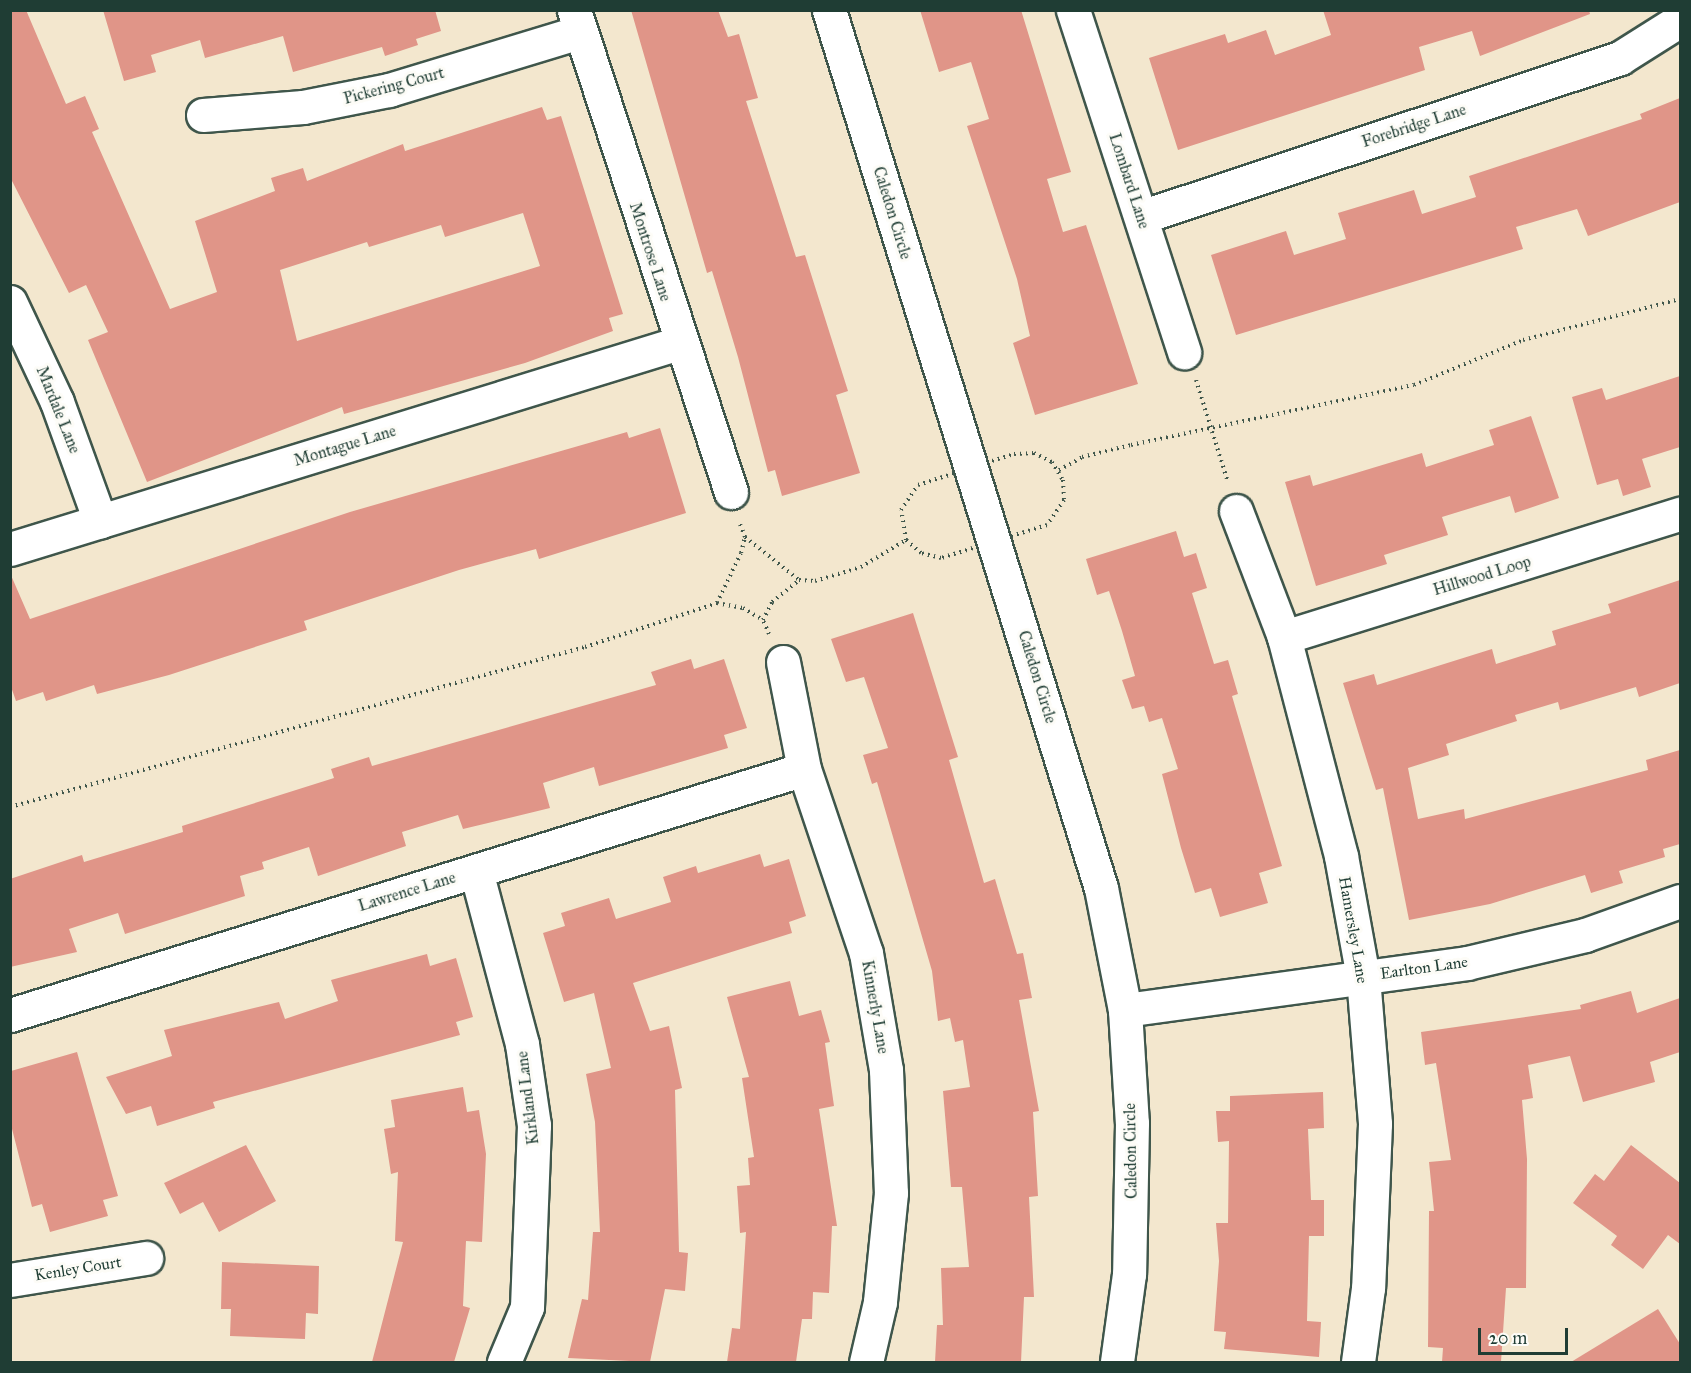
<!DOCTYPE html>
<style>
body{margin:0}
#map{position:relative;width:1691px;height:1373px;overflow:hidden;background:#f3e7ce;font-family:"IM FELL Great Primer",serif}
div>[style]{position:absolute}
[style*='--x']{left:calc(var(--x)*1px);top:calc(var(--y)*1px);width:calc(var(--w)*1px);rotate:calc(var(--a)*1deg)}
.building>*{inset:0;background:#e09588}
.path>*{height:4px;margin-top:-2px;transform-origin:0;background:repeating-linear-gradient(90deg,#3f564b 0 1.5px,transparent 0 6px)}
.roads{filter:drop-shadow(2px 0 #3f564b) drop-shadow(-2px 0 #3f564b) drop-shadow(0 2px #3f564b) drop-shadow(0 -2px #3f564b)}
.minor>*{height:33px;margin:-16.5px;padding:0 16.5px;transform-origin:16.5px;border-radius:16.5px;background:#fff}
span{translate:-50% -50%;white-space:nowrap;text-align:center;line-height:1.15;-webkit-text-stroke:6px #fdfcf7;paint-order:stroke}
.street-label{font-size:16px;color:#1f3d34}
.frame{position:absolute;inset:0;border:12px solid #1f3d34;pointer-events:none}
.scale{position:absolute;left:1478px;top:1328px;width:90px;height:27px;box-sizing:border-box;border:3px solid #1f3d34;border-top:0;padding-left:8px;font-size:18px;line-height:21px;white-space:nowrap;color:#1f3d34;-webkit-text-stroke:4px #fdfcf7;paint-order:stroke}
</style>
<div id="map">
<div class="building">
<div style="clip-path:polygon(evenodd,10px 10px,26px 10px,66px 104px,85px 96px,99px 129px,92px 132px,170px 309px,217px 292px,195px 221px,275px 191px,271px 178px,303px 168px,307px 181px,403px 144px,405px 151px,542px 107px,547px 120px,561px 116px,623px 314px,609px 318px,613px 331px,525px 363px,344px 414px,342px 407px,147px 482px,88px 340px,108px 332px,86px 285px,69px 293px,10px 177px,10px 10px,523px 213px,540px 266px,297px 341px,280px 270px,367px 242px,369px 247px,441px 225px,445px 237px,523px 213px)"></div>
<div style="clip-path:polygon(103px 10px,435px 10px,441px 31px,416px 39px,418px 45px,385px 56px,382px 47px,293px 72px,283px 36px,205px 58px,200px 40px,151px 55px,156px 72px,124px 81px)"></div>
<div style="clip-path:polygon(631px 10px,718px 10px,728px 37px,739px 34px,758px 98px,746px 101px,796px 257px,805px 255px,848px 391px,836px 395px,860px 473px,782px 496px,775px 470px,768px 472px,738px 357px,712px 271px,707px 273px)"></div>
<div style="clip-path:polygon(920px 10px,1021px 10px,1071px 172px,1047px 179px,1063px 232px,1086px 225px,1138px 384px,1035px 415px,1013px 343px,1030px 336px,1017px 279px,967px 126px,989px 119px,971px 62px,939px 72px)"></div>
<div style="clip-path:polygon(1323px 10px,1589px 10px,1590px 14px,1480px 56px,1472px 31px,1419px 47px,1425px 70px,1178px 150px,1149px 58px,1225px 34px,1228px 43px,1266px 30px,1275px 55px,1331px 35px)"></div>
<div style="clip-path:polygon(1680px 98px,1680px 202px,1588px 236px,1577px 209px,1516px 227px,1523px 249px,1236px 335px,1211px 255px,1286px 231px,1294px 255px,1346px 239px,1338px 213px,1414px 190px,1422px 214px,1476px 197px,1469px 176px,1642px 119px,1640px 114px)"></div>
<div style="clip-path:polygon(1680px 376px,1680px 447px,1642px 459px,1651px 487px,1623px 496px,1618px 479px,1597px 485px,1572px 397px,1602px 388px,1606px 400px)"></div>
<div style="clip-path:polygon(1531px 416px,1559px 498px,1515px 513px,1510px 496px,1442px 517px,1448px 535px,1384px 555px,1387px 564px,1316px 586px,1285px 482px,1310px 475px,1313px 486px,1422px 453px,1426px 467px,1494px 445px,1489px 430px)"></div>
<div style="clip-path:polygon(660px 428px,686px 513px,539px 559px,536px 549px,459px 570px,304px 621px,307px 630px,169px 675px,97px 694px,94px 685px,46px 701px,43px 692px,16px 701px,10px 684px,10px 573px,30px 619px,350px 512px,627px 432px,629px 438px)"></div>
<div style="clip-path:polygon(1176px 531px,1184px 557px,1196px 553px,1207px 588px,1192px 593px,1214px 664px,1228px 660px,1238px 694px,1232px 696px,1282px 866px,1259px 873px,1268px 903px,1220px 917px,1211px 888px,1195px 893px,1181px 848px,1162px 774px,1178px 769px,1162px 718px,1149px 722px,1144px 706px,1132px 709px,1122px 680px,1135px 676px,1122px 631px,1109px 591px,1097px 595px,1086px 559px)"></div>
<div style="clip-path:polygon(1680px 580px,1680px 683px,1639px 697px,1636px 687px,1560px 710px,1558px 702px,1515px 715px,1517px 721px,1446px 744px,1449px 755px,1408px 768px,1418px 819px,1464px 809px,1465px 819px,1648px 770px,1646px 760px,1680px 750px,1680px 844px,1663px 849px,1665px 857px,1619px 871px,1623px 883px,1591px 893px,1585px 875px,1490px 904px,1409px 920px,1383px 788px,1376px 790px,1343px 683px,1374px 674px,1377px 685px,1492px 649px,1496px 664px,1556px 645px,1552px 631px,1611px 613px,1608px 604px)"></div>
<div style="clip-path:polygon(913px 613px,958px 757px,949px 760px,984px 883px,995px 879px,1017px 954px,1023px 953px,1032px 998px,1019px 1000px,1039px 1111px,1033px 1112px,1038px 1196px,1029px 1197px,1034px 1297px,1024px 1297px,1021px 1362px,935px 1362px,937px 1325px,943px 1325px,941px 1268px,969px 1267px,962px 1187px,951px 1187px,943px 1091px,970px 1087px,963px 1040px,955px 1042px,950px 1018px,938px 1021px,932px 971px,877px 782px,872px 784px,863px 755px,888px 748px,864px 677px,846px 682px,831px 639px)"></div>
<div style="clip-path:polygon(691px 659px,694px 669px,724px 659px,747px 728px,724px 735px,728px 748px,599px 786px,594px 767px,543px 783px,550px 808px,463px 829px,458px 815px,402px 832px,406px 846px,318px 876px,309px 847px,262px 862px,264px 869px,240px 876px,245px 896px,125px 934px,118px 913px,69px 929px,77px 952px,10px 967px,10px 879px,82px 855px,84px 862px,183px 832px,182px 826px,334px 778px,331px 769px,369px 757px,372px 766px,656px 685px,651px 672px)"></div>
<div style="clip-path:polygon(760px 854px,764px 867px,789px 859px,806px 916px,789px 922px,792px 933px,633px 983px,650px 1031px,669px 1026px,682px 1088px,675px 1090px,679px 1252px,688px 1253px,685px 1291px,665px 1289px,650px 1362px,568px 1358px,582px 1299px,588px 1300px,593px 1232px,600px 1232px,595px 1122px,586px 1074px,611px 1068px,594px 993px,564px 1002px,543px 933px,565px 926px,561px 913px,609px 898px,616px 919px,671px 902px,663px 877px,696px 866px,698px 873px)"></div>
<div style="clip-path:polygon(427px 954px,430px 966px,456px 958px,473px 1017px,456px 1022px,460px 1035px,213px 1102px,215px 1108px,157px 1126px,151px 1106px,126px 1114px,106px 1077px,172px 1056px,164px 1030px,279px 1002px,285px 1019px,338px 1001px,331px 980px)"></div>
<div style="clip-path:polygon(790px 981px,799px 1016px,821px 1010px,830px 1042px,825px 1043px,834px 1106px,819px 1109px,837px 1226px,832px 1226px,829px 1293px,813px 1292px,812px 1319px,802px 1319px,796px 1362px,727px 1362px,732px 1328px,740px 1329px,746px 1232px,740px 1233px,737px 1186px,750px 1185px,748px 1158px,754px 1157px,742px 1078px,749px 1077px,727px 997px)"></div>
<div style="clip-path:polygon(1631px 991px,1637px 1013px,1680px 998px,1680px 1052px,1650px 1062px,1655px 1082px,1583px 1102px,1570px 1056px,1528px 1065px,1533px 1098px,1522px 1100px,1527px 1159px,1526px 1288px,1506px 1288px,1501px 1362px,1442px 1362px,1443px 1348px,1428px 1347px,1429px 1211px,1434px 1211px,1429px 1162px,1451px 1160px,1436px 1063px,1425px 1065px,1421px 1032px,1581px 1009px,1580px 1005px)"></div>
<div style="clip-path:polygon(77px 1052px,118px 1196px,103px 1200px,108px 1216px,50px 1232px,42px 1204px,32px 1207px,11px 1125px,11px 1071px)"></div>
<div style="clip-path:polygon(463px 1087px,467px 1112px,479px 1110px,486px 1154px,482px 1242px,466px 1241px,463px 1306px,470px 1308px,454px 1362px,372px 1362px,403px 1242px,395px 1241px,398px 1172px,391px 1174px,384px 1129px,395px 1127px,391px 1100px)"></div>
<div style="clip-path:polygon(1323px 1092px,1324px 1128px,1308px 1129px,1311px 1200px,1324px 1200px,1324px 1236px,1309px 1236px,1307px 1321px,1321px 1322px,1319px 1357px,1224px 1349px,1226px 1332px,1214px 1331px,1219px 1261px,1216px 1223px,1228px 1223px,1229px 1141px,1218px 1142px,1216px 1111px,1230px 1111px,1230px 1096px)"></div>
<div style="clip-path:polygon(246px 1145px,276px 1201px,219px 1232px,203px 1202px,180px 1214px,164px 1183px)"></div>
<div style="clip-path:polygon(1631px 1145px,1680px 1183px,1680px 1244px,1668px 1235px,1643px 1269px,1611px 1245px,1617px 1236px,1573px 1203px,1595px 1174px,1604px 1181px)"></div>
<div style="clip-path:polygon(222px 1262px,319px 1266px,318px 1314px,306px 1313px,305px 1339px,230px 1336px,231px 1309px,221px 1309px)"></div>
<div style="clip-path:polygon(1658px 1309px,1680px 1344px,1680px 1362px,1571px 1362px)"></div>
</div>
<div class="path">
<div style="--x:1196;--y:380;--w:107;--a:72.6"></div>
<div style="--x:1034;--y:453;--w:20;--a:27"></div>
<div style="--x:1052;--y:462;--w:21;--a:59"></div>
<div style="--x:1063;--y:480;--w:20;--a:87"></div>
<div style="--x:1064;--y:500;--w:30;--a:124"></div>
<div style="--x:1047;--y:525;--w:111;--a:162.7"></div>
<div style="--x:941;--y:558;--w:21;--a:-166"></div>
<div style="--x:921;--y:553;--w:20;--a:-139"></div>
<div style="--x:906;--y:540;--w:30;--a:-99"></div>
<div style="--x:901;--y:510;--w:30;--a:-56"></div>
<div style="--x:918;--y:485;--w:101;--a:-17.9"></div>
<div style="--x:1014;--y:454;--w:20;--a:-3"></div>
<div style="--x:1059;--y:470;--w:26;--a:-29"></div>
<div style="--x:1082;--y:457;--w:50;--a:-13.8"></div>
<div style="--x:1131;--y:445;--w:289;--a:-12"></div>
<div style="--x:1414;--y:385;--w:118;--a:-22.4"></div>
<div style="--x:1523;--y:340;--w:162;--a:-14.6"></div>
<div style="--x:745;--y:537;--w:69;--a:38.5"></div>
<div style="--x:799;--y:580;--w:16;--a:4"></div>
<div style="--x:815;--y:581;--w:48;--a:-16.9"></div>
<div style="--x:861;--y:567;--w:52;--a:-31"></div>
<div style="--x:717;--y:603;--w:55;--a:-64.4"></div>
<div style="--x:741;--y:553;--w:16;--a:-76"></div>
<div style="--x:745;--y:537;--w:17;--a:-111"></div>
<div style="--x:769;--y:634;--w:15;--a:-113"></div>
<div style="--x:763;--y:620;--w:20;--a:-63"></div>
<div style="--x:772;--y:602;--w:35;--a:-39"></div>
<div style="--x:10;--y:807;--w:597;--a:-15.55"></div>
<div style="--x:585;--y:647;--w:139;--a:-18.4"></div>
<div style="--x:717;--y:603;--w:26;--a:11"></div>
<div style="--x:743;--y:608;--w:23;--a:31"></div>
</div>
<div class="roads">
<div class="minor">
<div style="--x:574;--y:10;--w:507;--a:71.96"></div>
<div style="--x:829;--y:10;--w:919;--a:72.79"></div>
<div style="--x:1101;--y:888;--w:124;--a:78.9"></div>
<div style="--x:1125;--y:1010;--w:113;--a:86.5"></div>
<div style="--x:1132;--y:1123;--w:151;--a:91.1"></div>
<div style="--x:1129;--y:1274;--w:89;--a:97.8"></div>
<div style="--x:1073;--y:10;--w:360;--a:72"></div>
<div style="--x:203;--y:115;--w:100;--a:-4.6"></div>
<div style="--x:303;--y:107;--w:88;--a:-11.2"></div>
<div style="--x:389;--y:90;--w:200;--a:-16.9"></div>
<div style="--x:1141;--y:217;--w:505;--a:-18.36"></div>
<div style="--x:1620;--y:58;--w:71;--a:-32.3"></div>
<div style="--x:10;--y:302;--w:110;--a:64.8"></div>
<div style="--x:57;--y:402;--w:127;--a:70.1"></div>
<div style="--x:1236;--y:511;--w:135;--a:69.1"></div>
<div style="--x:1284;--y:637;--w:226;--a:75.4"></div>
<div style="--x:1341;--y:856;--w:123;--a:79.7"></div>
<div style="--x:1363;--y:977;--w:147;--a:85.3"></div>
<div style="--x:1375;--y:1124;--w:164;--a:92.4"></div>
<div style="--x:1368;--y:1288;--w:75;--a:97.7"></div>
<div style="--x:10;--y:549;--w:700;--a:-17.11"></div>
<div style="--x:1284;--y:637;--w:415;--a:-17.3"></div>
<div style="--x:783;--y:662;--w:109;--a:78.9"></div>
<div style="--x:804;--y:769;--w:194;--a:71.4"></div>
<div style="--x:866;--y:953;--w:119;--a:80.3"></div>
<div style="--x:886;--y:1070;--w:123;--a:87.7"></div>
<div style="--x:891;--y:1193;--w:110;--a:95.8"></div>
<div style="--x:880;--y:1302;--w:62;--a:103.1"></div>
<div style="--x:476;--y:871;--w:179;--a:75.1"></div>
<div style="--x:522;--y:1044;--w:82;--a:81.6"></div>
<div style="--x:534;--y:1125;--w:182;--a:92.2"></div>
<div style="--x:527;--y:1307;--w:60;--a:112.7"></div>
<div style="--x:1125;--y:1010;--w:345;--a:-7.8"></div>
<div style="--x:1467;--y:963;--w:121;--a:-13.3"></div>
<div style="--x:1585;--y:935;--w:101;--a:-19.7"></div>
<div style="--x:10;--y:1015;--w:831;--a:-17.21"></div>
<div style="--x:10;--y:1280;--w:138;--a:-9.2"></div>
</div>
</div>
<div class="street-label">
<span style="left:394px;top:86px;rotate:-15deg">Pickering Court</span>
<span style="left:1414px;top:126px;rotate:-18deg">Forebridge Lane</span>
<span style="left:1129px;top:181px;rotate:72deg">Lombard Lane</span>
<span style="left:892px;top:213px;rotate:73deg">Caledon Circle</span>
<span style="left:650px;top:252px;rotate:72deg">Montrose Lane</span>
<span style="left:58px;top:410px;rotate:68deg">Mardale Lane</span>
<span style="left:345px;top:446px;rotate:-17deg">Montague Lane</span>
<span style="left:1482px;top:576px;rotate:-17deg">Hillwood Loop</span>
<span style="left:1037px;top:677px;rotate:73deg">Caledon Circle</span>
<span style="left:407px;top:892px;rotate:-17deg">Lawrence Lane</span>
<span style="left:1353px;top:930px;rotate:80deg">Hamersley Lane</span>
<span style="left:1424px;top:968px;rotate:-8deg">Earlton Lane</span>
<span style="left:875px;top:1007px;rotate:80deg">Kinnerly Lane</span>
<span style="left:528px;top:1098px;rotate:-97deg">Kirkland Lane</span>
<span style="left:1131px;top:1151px;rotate:-91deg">Caledon Circle</span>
<span style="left:78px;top:1269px;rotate:-9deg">Kenley Court</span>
</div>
<div class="frame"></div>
<div class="scale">20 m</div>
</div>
